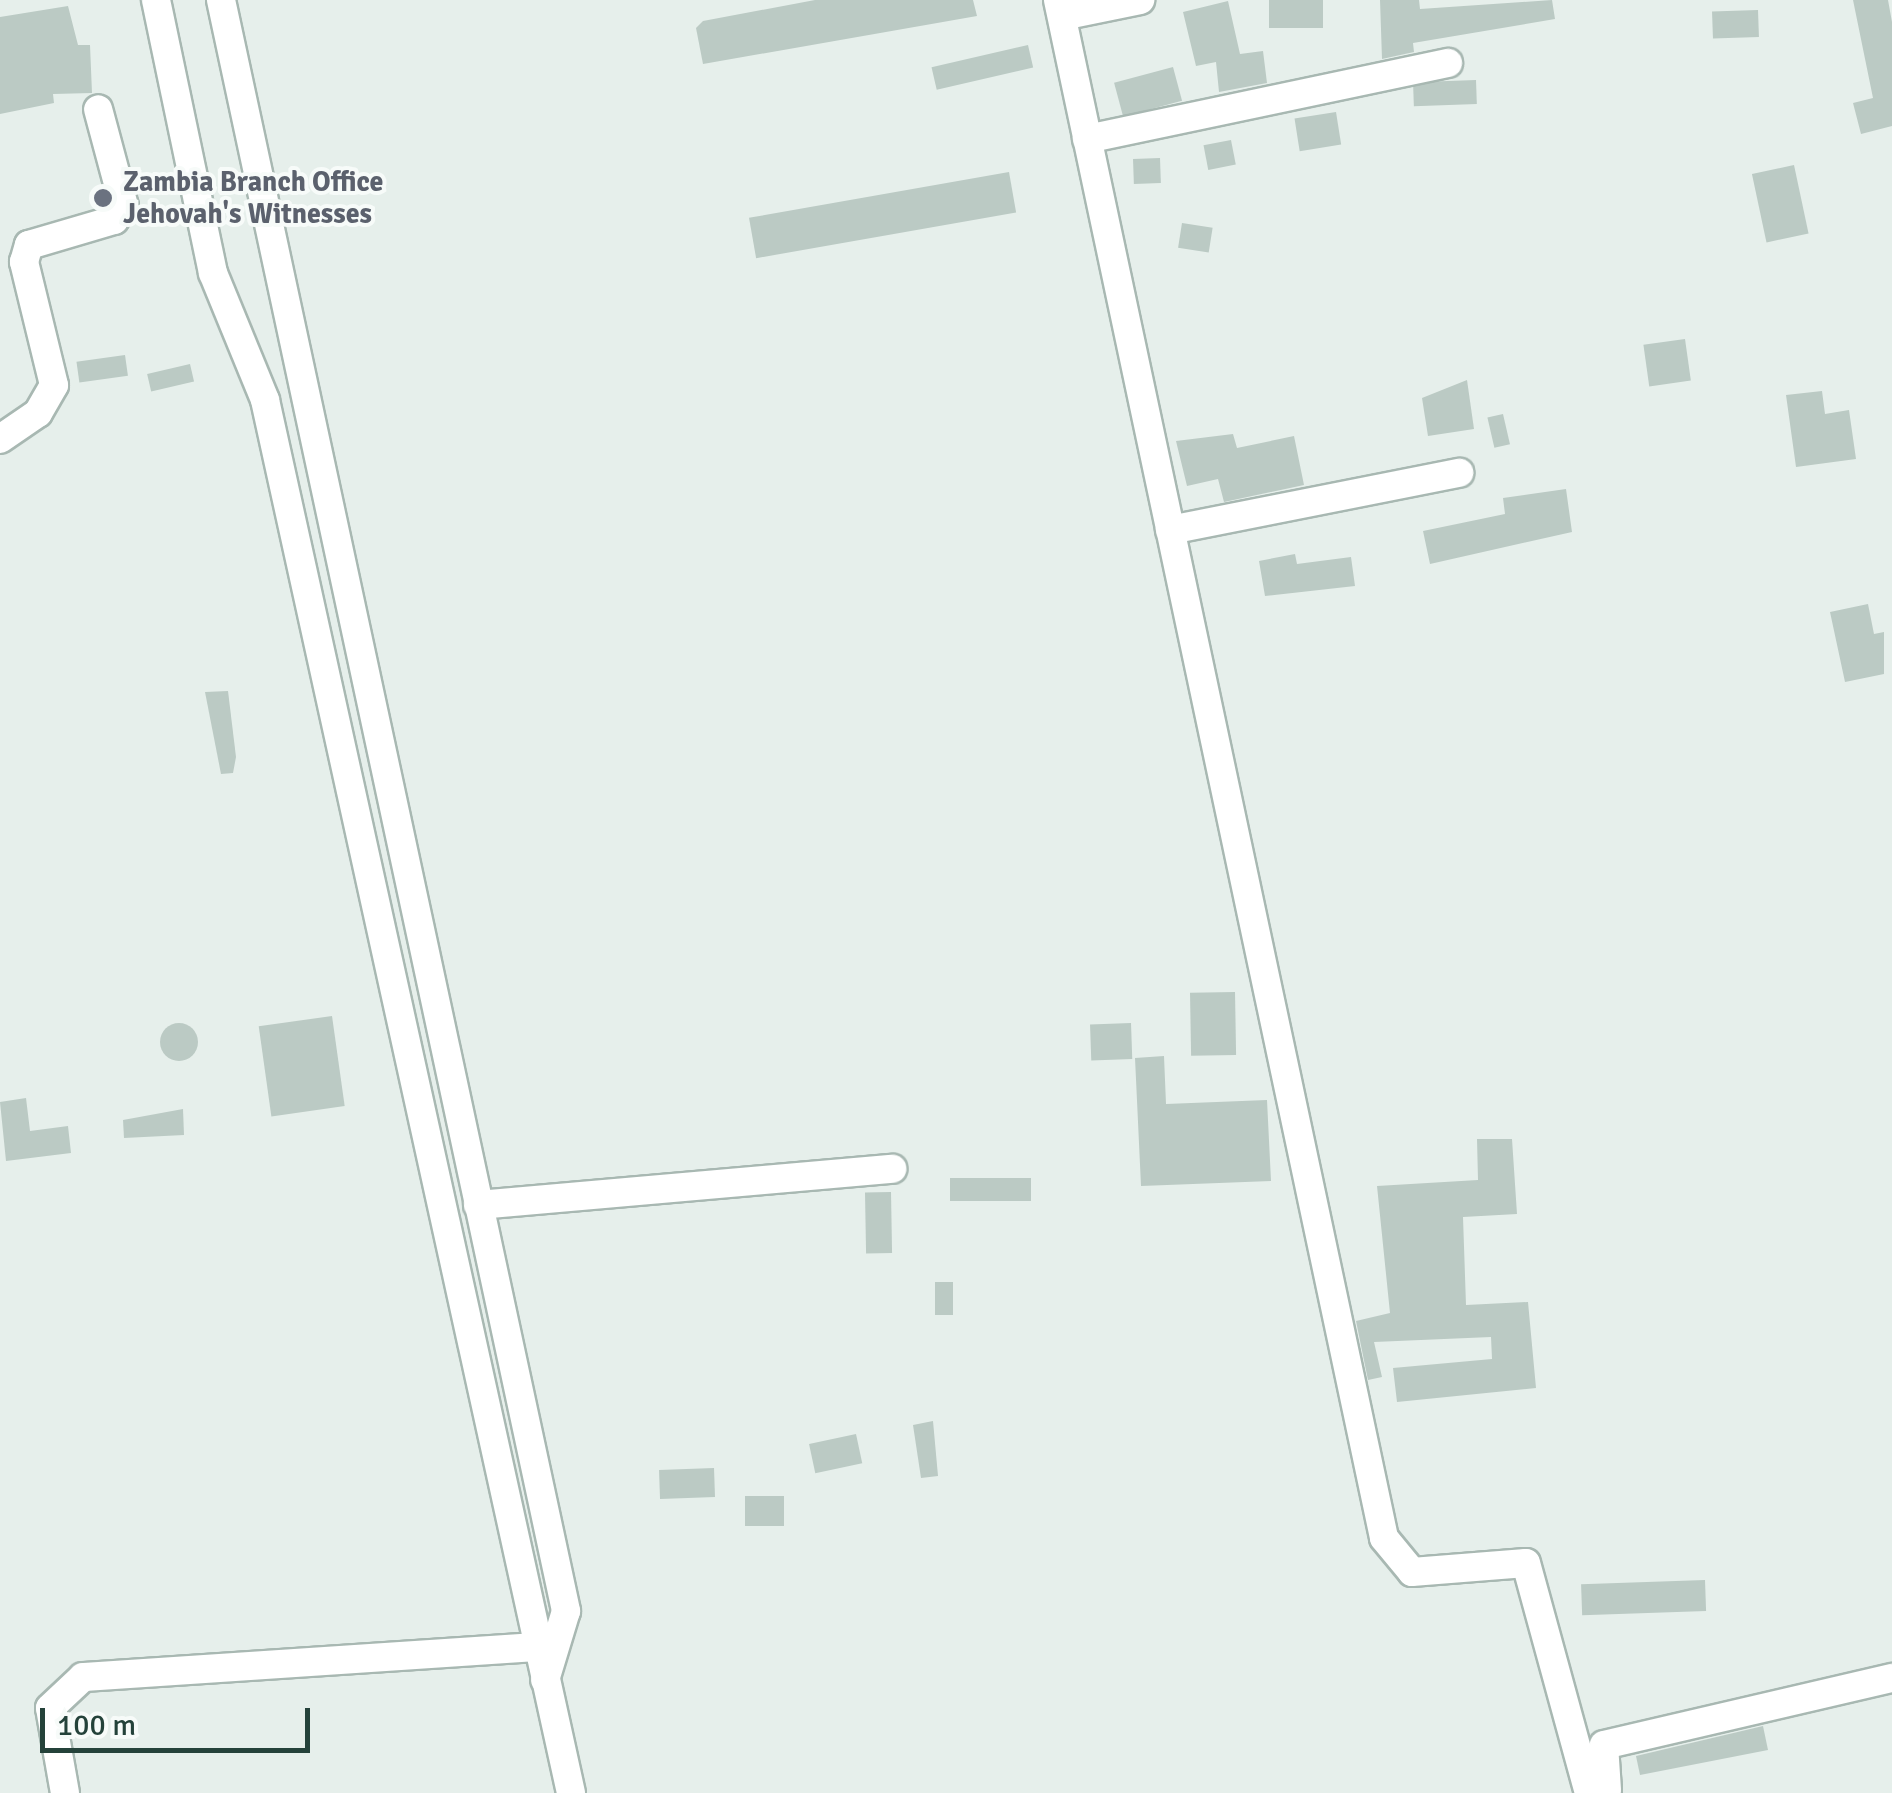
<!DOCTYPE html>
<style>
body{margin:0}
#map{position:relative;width:1892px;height:1793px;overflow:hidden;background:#e6efeb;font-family:Signika,sans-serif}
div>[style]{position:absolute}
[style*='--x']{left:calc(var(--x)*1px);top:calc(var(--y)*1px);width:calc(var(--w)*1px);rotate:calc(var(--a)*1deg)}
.building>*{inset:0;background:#bbcac4;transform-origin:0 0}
.round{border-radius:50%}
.roads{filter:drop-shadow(2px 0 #a8b8b2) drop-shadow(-2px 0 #a8b8b2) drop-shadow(0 2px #a8b8b2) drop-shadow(0 -2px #a8b8b2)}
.minor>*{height:28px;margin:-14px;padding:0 14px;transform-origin:14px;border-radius:14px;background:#fff}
.dots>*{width:28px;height:28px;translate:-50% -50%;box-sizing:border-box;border:5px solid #f7fbf9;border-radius:50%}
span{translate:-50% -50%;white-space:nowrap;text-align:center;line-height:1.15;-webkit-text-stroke:8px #f7fbf9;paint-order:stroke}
.worship-label{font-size:28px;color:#5b616d;font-weight:700}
.left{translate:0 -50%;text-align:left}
.scale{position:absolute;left:40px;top:1708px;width:270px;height:45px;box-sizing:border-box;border:5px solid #24423a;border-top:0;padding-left:12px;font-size:30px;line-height:35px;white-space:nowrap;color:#24423a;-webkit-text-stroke:8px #f7fbf9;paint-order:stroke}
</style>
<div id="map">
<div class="building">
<div style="clip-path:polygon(815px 0,973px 0,977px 16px,703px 64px,696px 28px,703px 21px)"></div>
<div style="left:1269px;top:0;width:54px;height:28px"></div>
<div style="clip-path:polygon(1380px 0,1419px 0,1420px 9px,1552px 0,1555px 19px,1413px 43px,1414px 52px,1382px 59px)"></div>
<div style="clip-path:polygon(1853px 0,1888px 0,1892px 22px,1892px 126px,1861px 134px,1853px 103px,1873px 98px)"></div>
<div style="clip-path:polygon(1228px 1px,1240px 54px,1263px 51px,1267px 83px,1219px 92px,1216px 62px,1196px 66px,1183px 12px)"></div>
<div style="clip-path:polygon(68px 6px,78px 45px,90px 45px,92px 93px,53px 94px,54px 103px,0 114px,0 17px)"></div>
<div style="left:1758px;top:10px;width:27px;height:46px;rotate:88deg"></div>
<div style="left:1028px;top:45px;width:23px;height:99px;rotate:77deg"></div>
<div style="left:1173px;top:67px;width:35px;height:61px;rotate:75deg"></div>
<div style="left:1476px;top:80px;width:24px;height:63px;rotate:88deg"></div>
<div style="left:1336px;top:112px;width:33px;height:42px;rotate:81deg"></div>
<div style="left:1231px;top:140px;width:25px;height:28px;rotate:79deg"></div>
<div style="left:1160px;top:158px;width:25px;height:27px;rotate:88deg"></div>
<div style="left:1794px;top:165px;width:70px;height:43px;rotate:78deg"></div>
<div style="left:1009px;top:172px;width:41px;height:264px;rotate:80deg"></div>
<div style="left:1182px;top:223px;width:31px;height:25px;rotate:9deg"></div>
<div style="left:1685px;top:339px;width:42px;height:42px;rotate:82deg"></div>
<div style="left:125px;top:355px;width:21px;height:49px;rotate:82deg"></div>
<div style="left:190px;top:364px;width:18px;height:44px;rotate:77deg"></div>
<div style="clip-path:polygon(1467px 380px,1474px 429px,1428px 436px,1422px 398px)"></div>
<div style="clip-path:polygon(1822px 391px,1825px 414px,1849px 410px,1856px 459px,1796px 467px,1786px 395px)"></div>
<div style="left:1503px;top:414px;width:31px;height:16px;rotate:77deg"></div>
<div style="clip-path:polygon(1233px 434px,1237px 448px,1294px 436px,1304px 485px,1224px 502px,1218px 479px,1187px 486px,1176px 441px)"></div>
<div style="clip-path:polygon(1566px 489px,1572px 532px,1430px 564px,1423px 531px,1505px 514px,1503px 498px)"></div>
<div style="clip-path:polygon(1295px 554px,1297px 564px,1351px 557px,1355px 586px,1265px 596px,1259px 561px)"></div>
<div style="clip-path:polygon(1868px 604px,1874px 634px,1884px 632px,1884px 674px,1845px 682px,1830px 612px)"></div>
<div style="clip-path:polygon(228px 691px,236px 757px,233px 773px,221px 774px,205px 692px)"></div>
<div style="left:1235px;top:992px;width:63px;height:45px;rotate:89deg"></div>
<div style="left:332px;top:1016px;width:91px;height:74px;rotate:82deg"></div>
<div class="round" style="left:160px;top:1023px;width:38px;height:38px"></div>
<div style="left:1131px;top:1023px;width:36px;height:41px;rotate:88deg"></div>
<div style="clip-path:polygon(1164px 1056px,1166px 1104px,1267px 1100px,1271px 1181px,1141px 1186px,1135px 1058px)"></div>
<div style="clip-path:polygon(26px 1098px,30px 1131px,68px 1126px,71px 1153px,6px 1161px,0 1102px)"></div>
<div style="clip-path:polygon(183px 1109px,184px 1135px,124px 1138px,123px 1120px)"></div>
<div style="clip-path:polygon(1477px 1139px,1512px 1139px,1517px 1214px,1463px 1217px,1466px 1305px,1528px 1302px,1536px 1388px,1397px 1402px,1393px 1368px,1492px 1359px,1491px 1337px,1374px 1342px,1382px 1377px,1368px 1380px,1356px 1321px,1390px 1313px,1377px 1186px,1478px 1180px)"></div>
<div style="left:1031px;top:1178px;width:23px;height:81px;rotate:90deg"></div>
<div style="left:891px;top:1192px;width:61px;height:26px;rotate:89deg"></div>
<div style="left:935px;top:1282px;width:18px;height:33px"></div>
<div style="clip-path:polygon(933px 1421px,938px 1476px,921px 1478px,913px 1425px)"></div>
<div style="left:856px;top:1434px;width:30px;height:48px;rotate:78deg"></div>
<div style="left:714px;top:1468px;width:29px;height:55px;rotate:88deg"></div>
<div style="left:784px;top:1496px;width:30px;height:39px;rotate:90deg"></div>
<div style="left:1705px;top:1580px;width:31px;height:124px;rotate:88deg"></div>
<div style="clip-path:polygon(1763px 1726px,1768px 1750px,1640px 1775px,1636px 1756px)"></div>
</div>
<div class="roads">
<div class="minor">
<div style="--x:156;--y:0;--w:279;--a:78.2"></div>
<div style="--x:213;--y:273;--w:137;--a:67.7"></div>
<div style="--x:265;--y:400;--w:1426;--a:77.61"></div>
<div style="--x:221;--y:0;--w:1648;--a:77.91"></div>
<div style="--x:566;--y:1611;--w:72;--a:106.9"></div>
<div style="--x:1058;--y:0;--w:1572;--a:78.03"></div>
<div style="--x:1384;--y:1538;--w:44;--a:50.5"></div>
<div style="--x:1412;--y:1572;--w:114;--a:-4.5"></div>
<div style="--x:1526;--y:1563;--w:238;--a:74.7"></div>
<div style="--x:1062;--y:16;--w:80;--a:-11.6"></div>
<div style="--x:1087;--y:139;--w:369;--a:-11.9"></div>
<div style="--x:0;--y:439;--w:46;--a:-34.4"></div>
<div style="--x:38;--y:413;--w:32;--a:-60"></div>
<div style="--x:54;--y:385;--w:127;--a:-103.7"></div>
<div style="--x:24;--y:262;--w:18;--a:-74"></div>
<div style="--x:29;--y:245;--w:89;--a:-16.4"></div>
<div style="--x:114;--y:220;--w:17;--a:-54"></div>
<div style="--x:124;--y:206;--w:100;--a:-105"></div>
<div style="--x:1170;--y:530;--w:295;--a:-11.2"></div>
<div style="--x:478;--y:1205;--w:416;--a:-5"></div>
<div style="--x:1607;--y:1790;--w:45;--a:-93.8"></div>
<div style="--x:1604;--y:1745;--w:296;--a:-13.1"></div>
<div style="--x:65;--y:1793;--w:86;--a:-100"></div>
<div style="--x:50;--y:1708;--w:45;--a:-43.2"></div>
<div style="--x:83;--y:1677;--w:455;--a:-3.8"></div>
</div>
</div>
<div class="dots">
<div style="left:103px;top:198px;background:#6b7280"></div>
</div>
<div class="worship-label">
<span class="left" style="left:123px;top:198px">Zambia Branch Office<br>Jehovah's Witnesses</span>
</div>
<div class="scale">100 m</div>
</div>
